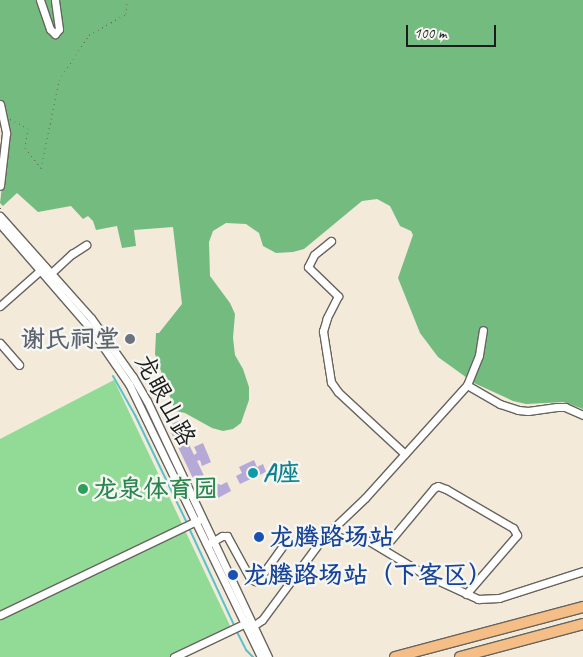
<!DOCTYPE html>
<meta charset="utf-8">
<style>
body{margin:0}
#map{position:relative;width:583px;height:657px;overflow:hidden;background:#f3eada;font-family:Caveat,"LXGW WenKai TC",sans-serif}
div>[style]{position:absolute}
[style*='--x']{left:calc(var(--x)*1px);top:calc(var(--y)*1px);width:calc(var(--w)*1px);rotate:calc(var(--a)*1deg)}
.green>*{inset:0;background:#91db97}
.forest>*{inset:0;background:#74bb80}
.stream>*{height:2px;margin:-1px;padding:0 1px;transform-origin:1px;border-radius:1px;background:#56c2ce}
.building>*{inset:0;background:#b5a9d8;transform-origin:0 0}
.path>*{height:1px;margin-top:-0.5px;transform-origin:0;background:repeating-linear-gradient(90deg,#67645e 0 1px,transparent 0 5px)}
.roads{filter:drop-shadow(1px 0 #67645e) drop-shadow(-1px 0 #67645e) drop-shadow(0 1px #67645e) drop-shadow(0 -1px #67645e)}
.minor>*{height:7px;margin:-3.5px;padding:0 3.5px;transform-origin:3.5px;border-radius:3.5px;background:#fff}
.highway>*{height:10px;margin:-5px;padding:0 5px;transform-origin:5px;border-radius:5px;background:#f6be87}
.dots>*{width:14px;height:14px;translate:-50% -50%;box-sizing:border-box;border:2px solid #f6f6f2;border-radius:50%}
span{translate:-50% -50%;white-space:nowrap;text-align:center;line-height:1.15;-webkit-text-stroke:5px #f6f6f2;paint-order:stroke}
.worship-label{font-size:25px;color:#5b616d;font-weight:700}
.right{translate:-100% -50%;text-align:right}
.street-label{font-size:25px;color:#1c1c1c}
.culture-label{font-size:25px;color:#0d838f;font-weight:700}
.left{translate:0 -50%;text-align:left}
.leisure-label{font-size:25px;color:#27864d;font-weight:700}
.transit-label{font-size:25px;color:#164399;font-weight:700}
.scale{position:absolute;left:406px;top:25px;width:90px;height:22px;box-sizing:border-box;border:2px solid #1c1c1c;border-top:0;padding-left:6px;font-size:15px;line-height:18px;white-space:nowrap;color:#1c1c1c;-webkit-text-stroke:4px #f6f6f2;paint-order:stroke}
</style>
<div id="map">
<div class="green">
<div style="clip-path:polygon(114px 380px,234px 634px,185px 657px,0 657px,0 439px)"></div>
</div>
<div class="forest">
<div style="clip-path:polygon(0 0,583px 0,583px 409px,564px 402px,526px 404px,513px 401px,474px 383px,438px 357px,420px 333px,398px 278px,413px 235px,411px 231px,400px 226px,390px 206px,377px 199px,362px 201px,304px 249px,293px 252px,276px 253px,263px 246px,259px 233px,246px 224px,226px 223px,213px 231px,209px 242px,210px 276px,230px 303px,235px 314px,233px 338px,235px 355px,243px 369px,249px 387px,249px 400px,241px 423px,233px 429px,223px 431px,212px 428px,185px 413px,175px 411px,155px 354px,156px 333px,159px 333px,182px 304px,173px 227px,134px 230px,136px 246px,122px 248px,117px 226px,96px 230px,93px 221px,88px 216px,83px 219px,71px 206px,38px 212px,17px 193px,3px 206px,0 203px,8px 137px,5px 109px,0 100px)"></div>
</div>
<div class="stream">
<div style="--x:113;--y:376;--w:45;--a:60.6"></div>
<div style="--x:135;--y:415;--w:120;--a:64.3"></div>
<div style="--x:189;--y:528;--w:107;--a:65.1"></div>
<div style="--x:236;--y:630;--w:22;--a:63"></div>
<div style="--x:246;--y:650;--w:10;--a:45"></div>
</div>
<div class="building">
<div style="left:130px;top:332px;width:11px;height:7px;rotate:52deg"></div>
<div style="clip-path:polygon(178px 421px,182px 430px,185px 429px,188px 436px,186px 438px,194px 455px,197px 453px,194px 447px,203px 443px,211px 462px,202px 466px,200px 460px,197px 461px,206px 480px,221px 485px,227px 482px,231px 491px,218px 498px,216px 495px,202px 490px,199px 491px,168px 426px)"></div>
<div style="clip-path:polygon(254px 460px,257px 467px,263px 464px,266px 472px,240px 484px,236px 476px,242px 473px,239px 467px)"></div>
</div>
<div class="path">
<div style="--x:10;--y:119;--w:20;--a:27"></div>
<div style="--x:28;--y:128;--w:20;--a:99"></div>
<div style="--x:25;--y:148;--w:26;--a:51"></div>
<div style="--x:41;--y:168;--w:90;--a:-78.4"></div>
<div style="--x:59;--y:80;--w:54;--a:-56.3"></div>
<div style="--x:89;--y:35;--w:43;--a:-29.6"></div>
<div style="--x:126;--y:14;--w:14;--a:-86"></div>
<div style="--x:0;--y:208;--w:1;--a:0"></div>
</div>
<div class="roads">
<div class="minor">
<div style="--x:40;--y:0;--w:31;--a:71"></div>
<div style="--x:50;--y:29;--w:7;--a:45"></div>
<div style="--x:55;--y:34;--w:6;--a:-51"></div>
<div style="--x:59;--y:29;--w:29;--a:-98"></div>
<div style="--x:0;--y:104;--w:30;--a:78"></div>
<div style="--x:6;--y:133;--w:53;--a:96.5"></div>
<div style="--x:0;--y:216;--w:137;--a:48.3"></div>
<div style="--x:91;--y:318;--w:72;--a:54.6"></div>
<div style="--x:133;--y:377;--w:28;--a:60"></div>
<div style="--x:147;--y:401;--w:283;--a:64.7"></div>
<div style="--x:0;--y:224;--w:139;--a:49.1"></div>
<div style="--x:91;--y:329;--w:67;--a:55.4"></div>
<div style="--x:129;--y:384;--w:303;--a:64.2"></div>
<div style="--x:331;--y:241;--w:22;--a:141"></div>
<div style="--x:314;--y:255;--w:13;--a:117"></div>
<div style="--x:308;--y:267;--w:42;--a:44"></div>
<div style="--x:338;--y:296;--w:25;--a:117"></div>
<div style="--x:327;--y:318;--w:14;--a:107"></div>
<div style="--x:323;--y:331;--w:52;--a:81.1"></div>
<div style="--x:331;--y:382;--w:12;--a:55"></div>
<div style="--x:338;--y:392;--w:91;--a:42.8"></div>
<div style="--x:48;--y:276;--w:33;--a:-43"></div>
<div style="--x:72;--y:254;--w:17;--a:-33"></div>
<div style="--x:0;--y:306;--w:57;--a:-41.5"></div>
<div style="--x:0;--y:343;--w:29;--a:49"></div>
<div style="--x:467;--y:385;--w:38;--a:30"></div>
<div style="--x:500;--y:404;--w:19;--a:18"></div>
<div style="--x:518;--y:410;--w:10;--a:6"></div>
<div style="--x:528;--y:411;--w:29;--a:-8"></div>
<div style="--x:557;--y:407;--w:8;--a:0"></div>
<div style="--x:565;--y:407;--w:20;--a:24"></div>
<div style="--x:327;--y:533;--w:10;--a:24"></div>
<div style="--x:336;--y:537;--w:33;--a:7"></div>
<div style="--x:369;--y:541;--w:64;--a:31"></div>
<div style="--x:424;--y:574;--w:60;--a:24.8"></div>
<div style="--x:478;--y:599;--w:21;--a:-3"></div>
<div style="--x:499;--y:598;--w:88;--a:-17.8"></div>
<div style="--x:210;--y:543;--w:14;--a:-30"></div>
<div style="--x:222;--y:536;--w:5;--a:0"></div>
<div style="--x:227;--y:536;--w:48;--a:61.3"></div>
<div style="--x:250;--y:578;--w:6;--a:31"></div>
<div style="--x:255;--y:581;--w:4;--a:-27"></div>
<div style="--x:259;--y:579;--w:48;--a:-54.3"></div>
<div style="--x:383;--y:549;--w:80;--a:-50.1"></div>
<div style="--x:434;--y:488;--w:4;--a:-27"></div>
<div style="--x:438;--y:486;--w:9;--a:21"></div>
<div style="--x:446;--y:489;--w:78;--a:30.2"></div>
<div style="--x:513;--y:528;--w:8;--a:60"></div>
<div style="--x:517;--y:535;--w:78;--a:130.8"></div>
<div style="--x:0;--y:615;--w:222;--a:-25.6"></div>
<div style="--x:250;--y:628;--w:14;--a:-34"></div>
<div style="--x:262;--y:620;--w:101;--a:-53.5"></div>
<div style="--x:322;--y:539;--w:59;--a:-43.6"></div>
<div style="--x:365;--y:498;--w:152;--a:-47.9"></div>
<div style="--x:467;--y:385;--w:32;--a:-68"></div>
<div style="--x:479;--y:355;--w:25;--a:-81"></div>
<div style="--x:174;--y:657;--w:82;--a:-25.3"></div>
</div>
<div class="highway">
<div style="--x:395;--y:657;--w:195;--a:-14.9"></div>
<div style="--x:460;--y:657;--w:127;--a:-15"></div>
</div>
</div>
<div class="dots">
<div style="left:130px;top:339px;background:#6b7280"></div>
<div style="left:253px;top:473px;background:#0f9aa8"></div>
<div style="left:83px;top:489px;background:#2e9e5b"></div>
<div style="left:259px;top:537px;background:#1a4fb4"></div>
<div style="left:233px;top:575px;background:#1a4fb4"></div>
</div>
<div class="worship-label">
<span class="right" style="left:120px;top:339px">谢氏祠堂</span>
</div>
<div class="street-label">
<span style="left:165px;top:400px;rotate:62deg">龙眼山路</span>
</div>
<div class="culture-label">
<span class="left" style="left:263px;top:473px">A座</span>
</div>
<div class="leisure-label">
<span class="left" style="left:93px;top:489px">龙泉体育园</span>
</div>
<div class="transit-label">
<span class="left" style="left:269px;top:537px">龙腾路场站</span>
<span class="left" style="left:243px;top:575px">龙腾路场站（下客区）</span>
</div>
<div class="scale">100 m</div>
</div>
